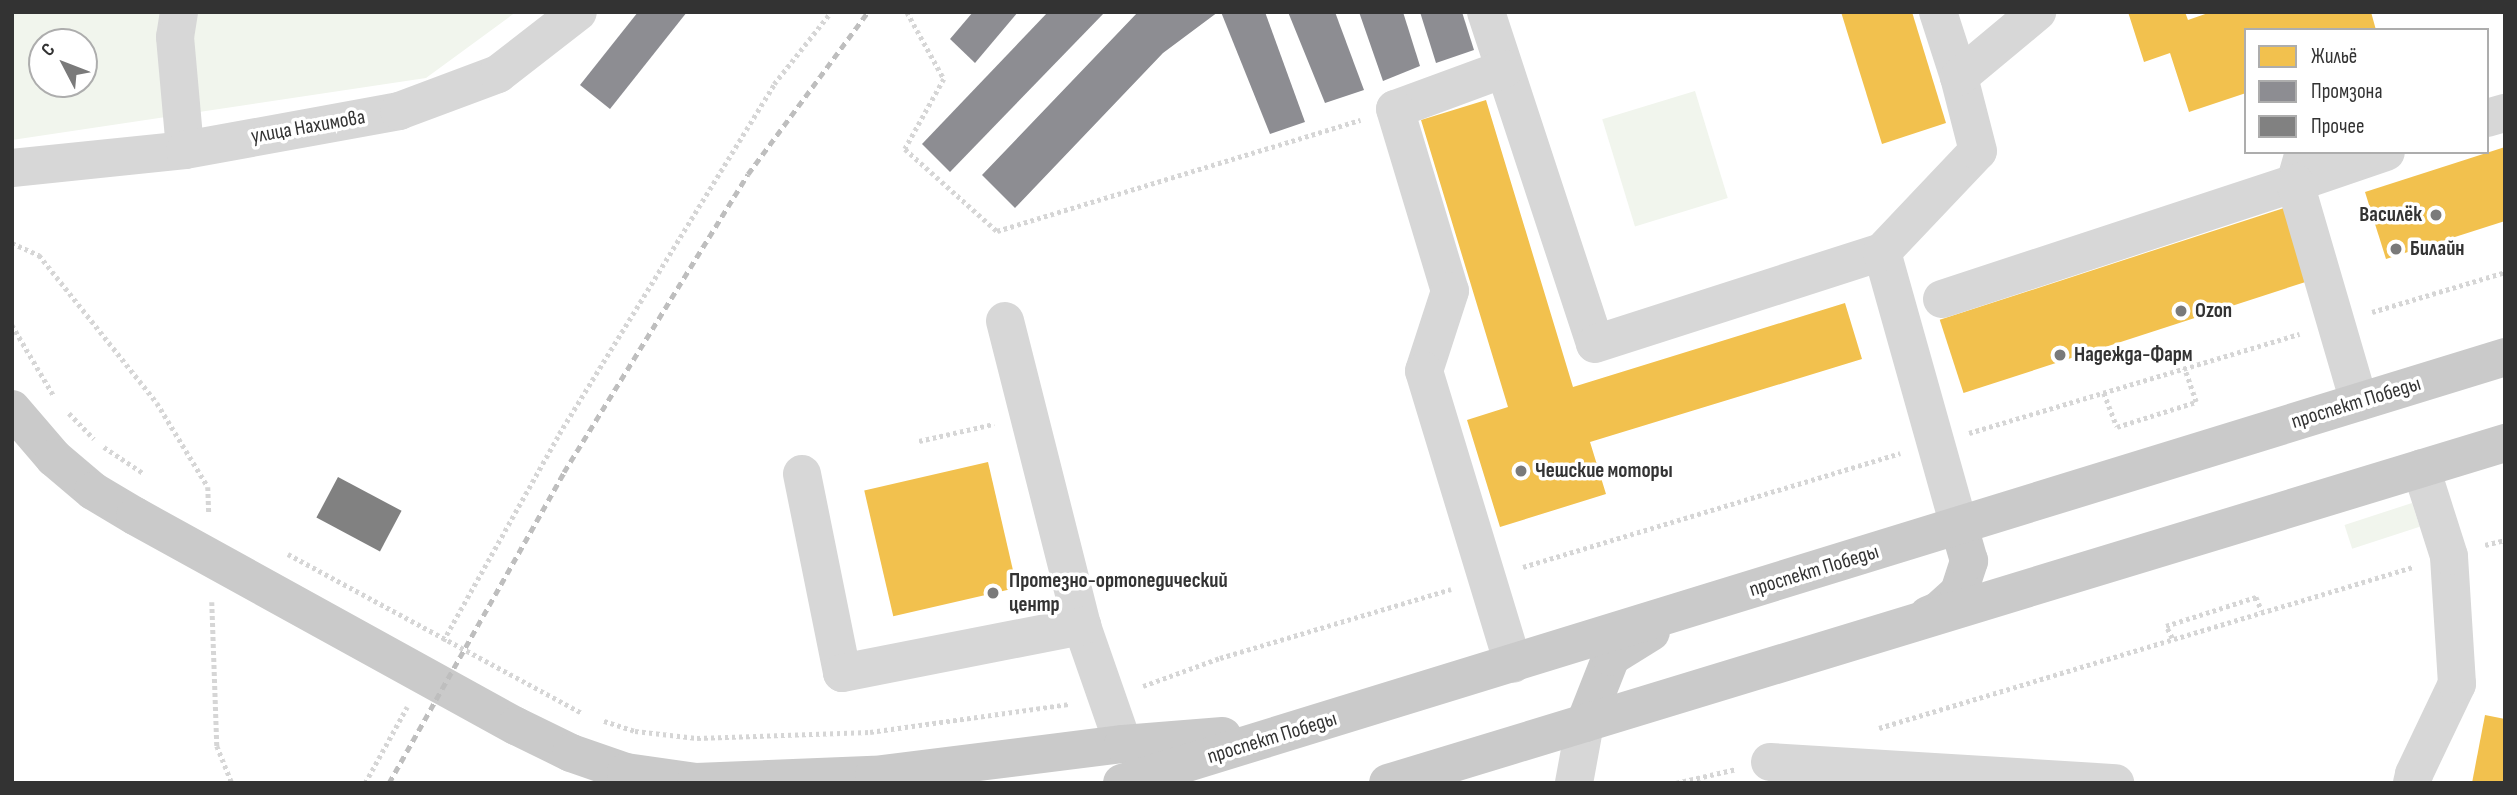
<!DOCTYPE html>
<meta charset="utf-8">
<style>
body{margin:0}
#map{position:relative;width:2517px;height:795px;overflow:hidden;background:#fff;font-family:"Sofia Sans Condensed",sans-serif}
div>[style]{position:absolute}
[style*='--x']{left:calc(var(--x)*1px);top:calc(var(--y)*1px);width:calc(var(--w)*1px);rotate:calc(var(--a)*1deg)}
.green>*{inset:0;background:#f1f5ed;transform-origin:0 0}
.homes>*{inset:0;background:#f2c14e;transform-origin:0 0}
.industry>*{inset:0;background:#8d8d92}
.building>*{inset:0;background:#818181;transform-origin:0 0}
.path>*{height:4.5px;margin-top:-2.25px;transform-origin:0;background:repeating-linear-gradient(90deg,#d6d6d6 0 3.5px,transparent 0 7px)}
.minor>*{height:38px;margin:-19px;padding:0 19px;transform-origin:19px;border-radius:19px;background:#d7d7d7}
.major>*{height:38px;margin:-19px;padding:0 19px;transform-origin:19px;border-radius:19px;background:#cacaca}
.rail>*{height:5px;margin-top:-2.5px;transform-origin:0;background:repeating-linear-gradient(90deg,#bebebe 0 7px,transparent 0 12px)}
.dots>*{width:19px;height:19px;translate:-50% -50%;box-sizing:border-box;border:4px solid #fff;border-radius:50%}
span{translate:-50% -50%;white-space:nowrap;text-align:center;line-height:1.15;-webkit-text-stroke:7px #fff;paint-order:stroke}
.street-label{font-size:21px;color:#333}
.poi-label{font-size:21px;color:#333;font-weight:700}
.right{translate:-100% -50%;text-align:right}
.left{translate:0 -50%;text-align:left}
.frame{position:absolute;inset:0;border:14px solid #333;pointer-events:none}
.legend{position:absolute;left:2244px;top:28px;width:245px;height:126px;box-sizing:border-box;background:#fff;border:2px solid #adadad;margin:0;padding:9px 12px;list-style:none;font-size:21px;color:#333}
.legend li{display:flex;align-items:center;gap:14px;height:35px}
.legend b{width:35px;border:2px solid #adadad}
.north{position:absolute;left:28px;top:28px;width:70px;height:70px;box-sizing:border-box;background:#fff;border:2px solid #adadad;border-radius:50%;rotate:312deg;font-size:19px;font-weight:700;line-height:28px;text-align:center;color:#333}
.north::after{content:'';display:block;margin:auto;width:24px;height:32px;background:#7a7a7a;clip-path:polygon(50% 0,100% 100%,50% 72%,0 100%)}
</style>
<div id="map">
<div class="green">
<div style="clip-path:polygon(evenodd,12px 12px,516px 12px,426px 78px,12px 140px,12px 12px,42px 42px,84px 42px,84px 84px,42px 84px,42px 42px)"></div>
<div style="left:1695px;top:91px;width:112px;height:97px;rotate:73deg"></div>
<div style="left:2412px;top:503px;width:25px;height:71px;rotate:72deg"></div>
</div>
<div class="homes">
<div style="clip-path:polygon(1841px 12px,1912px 12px,1946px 123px,1882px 144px)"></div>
<div style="clip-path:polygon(2128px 12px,2185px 12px,2188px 20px,2211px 12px,2371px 12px,2376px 30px,2246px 30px,2246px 93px,2189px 112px,2170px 53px,2144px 62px)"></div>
<div style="clip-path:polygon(1486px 100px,1573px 387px,1845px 303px,1862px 359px,1590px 442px,1606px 494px,1500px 527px,1467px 420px,1508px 407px,1421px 120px)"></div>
<div style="clip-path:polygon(2505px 147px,2505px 221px,2386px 259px,2365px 192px)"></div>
<div style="left:2284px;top:208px;width:77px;height:362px;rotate:72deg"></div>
<div style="left:988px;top:462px;width:129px;height:127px;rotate:77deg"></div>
<div style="clip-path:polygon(2485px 715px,2505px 719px,2505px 783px,2472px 783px)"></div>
</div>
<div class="industry">
<div style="clip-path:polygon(638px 12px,687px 12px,610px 109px,580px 85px)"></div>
<div style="clip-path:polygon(973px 12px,1018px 12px,975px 63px,950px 39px)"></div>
<div style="clip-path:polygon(1048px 12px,1105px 12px,950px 172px,922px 144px)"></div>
<div style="clip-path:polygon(1138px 12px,1218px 12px,1163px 53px,1015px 208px,982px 175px)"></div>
<div style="clip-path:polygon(1221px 12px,1265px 12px,1305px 122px,1270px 134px)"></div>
<div style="clip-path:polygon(1288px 12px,1335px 12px,1364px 90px,1325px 103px)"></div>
<div style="clip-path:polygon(1359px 12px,1403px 12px,1420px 66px,1383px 81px)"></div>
<div style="clip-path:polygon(1420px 12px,1462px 12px,1474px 50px,1436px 63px)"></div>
</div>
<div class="building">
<div style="left:338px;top:477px;width:72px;height:46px;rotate:28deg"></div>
</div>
<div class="path">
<div style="--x:907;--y:12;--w:77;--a:61.1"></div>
<div style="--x:944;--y:79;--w:80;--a:119.1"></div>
<div style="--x:905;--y:149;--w:123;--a:41.7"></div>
<div style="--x:997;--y:231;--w:380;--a:-17"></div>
<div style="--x:12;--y:243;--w:30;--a:24"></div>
<div style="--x:39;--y:255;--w:189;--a:51.4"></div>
<div style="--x:157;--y:403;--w:98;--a:58.7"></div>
<div style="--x:208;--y:487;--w:26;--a:88"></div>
<div style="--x:2372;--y:312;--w:139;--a:-16.7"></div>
<div style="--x:12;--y:325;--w:82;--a:59.4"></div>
<div style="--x:2104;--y:393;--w:36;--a:69"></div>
<div style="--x:2117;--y:427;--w:83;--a:-17.6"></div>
<div style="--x:2196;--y:402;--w:36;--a:-109"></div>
<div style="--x:69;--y:413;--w:36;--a:46"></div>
<div style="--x:1969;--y:433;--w:345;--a:-16.7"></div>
<div style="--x:919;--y:441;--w:77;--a:-12.8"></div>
<div style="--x:104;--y:447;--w:47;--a:33.7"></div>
<div style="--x:2485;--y:545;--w:21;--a:-14"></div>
<div style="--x:288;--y:554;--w:334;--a:28.4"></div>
<div style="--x:1523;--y:567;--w:394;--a:-16.8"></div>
<div style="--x:212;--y:602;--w:144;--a:88"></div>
<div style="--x:217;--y:746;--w:40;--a:68"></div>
<div style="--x:2172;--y:638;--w:13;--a:-117"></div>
<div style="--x:2166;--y:626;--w:95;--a:-17.9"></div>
<div style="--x:2256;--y:597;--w:15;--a:67"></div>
<div style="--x:443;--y:641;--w:237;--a:-60.7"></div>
<div style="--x:559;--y:434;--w:411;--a:-58.4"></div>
<div style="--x:774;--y:84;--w:92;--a:-51.6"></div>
<div style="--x:1143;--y:686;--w:82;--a:-20"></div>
<div style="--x:1220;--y:658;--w:241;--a:-16.6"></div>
<div style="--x:604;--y:721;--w:33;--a:18"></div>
<div style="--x:635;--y:731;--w:62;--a:6.4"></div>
<div style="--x:697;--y:738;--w:173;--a:-2"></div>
<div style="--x:870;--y:732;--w:202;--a:-8"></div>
<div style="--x:1879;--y:728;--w:558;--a:-16.78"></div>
<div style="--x:365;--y:783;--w:87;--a:-61.1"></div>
<div style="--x:1676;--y:783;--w:62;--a:-13.1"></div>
</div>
<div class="minor">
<div style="--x:179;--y:12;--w:25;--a:99"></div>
<div style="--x:175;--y:37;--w:113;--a:84.9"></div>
<div style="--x:1486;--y:12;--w:349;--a:71.8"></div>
<div style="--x:1595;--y:344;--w:301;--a:-17.8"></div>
<div style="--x:1882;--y:252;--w:285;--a:74.3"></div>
<div style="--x:1938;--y:12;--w:68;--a:72.1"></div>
<div style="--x:1504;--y:69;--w:116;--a:159.8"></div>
<div style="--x:1395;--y:109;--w:190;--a:73.2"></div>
<div style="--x:1450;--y:291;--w:84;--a:108"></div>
<div style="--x:1424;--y:371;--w:306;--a:73.1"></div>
<div style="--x:2487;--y:118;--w:19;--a:-16"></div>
<div style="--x:2304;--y:152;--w:32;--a:106"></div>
<div style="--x:2295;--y:183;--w:96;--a:-18.8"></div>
<div style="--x:12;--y:168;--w:174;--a:-5.9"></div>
<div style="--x:185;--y:150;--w:218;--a:-10.3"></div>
<div style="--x:399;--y:111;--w:106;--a:-20.5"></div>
<div style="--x:498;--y:74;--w:101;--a:-37.8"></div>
<div style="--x:1882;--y:252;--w:139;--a:-46.5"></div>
<div style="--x:1978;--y:151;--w:76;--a:-104.4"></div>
<div style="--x:1959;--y:77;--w:102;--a:-39.8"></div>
<div style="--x:1942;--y:299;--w:372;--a:-18.2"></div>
<div style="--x:2295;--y:183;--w:228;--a:73.7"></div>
<div style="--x:1005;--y:321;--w:315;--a:75.8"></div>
<div style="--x:1082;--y:626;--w:125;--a:70.8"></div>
<div style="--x:802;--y:474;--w:203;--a:78.6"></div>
<div style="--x:842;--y:673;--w:245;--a:-11.1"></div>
<div style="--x:1770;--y:762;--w:346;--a:3.5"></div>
<div style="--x:1574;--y:783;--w:61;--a:-79.6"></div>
<div style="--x:2412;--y:783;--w:9;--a:-77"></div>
<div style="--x:2414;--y:774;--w:100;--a:-64.5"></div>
<div style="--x:2457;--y:684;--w:128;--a:-93.6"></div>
<div style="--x:2449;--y:556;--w:92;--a:-107.7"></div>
</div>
<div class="major">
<div style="--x:12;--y:409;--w:65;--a:49.4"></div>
<div style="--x:54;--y:458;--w:51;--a:40.2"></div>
<div style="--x:93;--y:491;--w:49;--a:30.8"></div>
<div style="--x:135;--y:516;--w:435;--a:28.9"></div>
<div style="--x:516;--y:726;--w:61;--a:26.1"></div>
<div style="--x:571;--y:753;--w:58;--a:19.1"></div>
<div style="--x:626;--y:772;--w:71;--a:8.1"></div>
<div style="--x:696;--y:782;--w:178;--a:-2.3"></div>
<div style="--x:874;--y:775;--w:251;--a:-7.1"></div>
<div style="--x:1123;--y:744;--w:100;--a:-4.6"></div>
<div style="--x:1928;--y:615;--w:11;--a:-22"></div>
<div style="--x:1938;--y:611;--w:28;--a:-42"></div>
<div style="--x:1959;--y:592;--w:33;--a:-72"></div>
<div style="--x:1969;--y:561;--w:36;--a:-106"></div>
<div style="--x:1585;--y:723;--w:71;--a:-68.5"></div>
<div style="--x:1611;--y:657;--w:47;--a:-32"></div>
<div style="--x:1122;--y:783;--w:1447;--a:-17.12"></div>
<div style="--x:1388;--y:783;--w:1168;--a:-16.93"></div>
</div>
<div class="rail">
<div style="--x:389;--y:783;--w:357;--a:-60.6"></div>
<div style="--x:564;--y:472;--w:350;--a:-58.3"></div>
<div style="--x:748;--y:174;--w:202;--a:-53.5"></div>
</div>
<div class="dots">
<div style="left:2436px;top:215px;background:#7a7a7a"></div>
<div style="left:2396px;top:249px;background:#7a7a7a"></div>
<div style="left:2181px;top:311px;background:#7a7a7a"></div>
<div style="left:2060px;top:355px;background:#7a7a7a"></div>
<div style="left:1521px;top:471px;background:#7a7a7a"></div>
<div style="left:993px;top:593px;background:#7a7a7a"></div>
</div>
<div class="street-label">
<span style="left:308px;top:127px;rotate:-10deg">улица Нахимова</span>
<span style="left:2356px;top:403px;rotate:-17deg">проспект Победы</span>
<span style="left:1814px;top:571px;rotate:-17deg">проспект Победы</span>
<span style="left:1272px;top:738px;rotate:-17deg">проспект Победы</span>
</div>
<div class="poi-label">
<span class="right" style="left:2422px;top:215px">Василёк</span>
<span class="left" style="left:2410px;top:249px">Билайн</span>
<span class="left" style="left:2195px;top:311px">Ozon</span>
<span class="left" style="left:2074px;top:355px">Надежда-Фарм</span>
<span class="left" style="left:1535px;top:471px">Чешские моторы</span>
<span class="left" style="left:1009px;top:593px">Протезно-ортопедический<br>центр</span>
</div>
<div class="frame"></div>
<ul class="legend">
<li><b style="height:19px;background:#f2c14e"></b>Жильё</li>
<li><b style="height:19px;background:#8d8d92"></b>Промзона</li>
<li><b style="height:19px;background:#818181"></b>Прочее</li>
</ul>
<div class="north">С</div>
</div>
